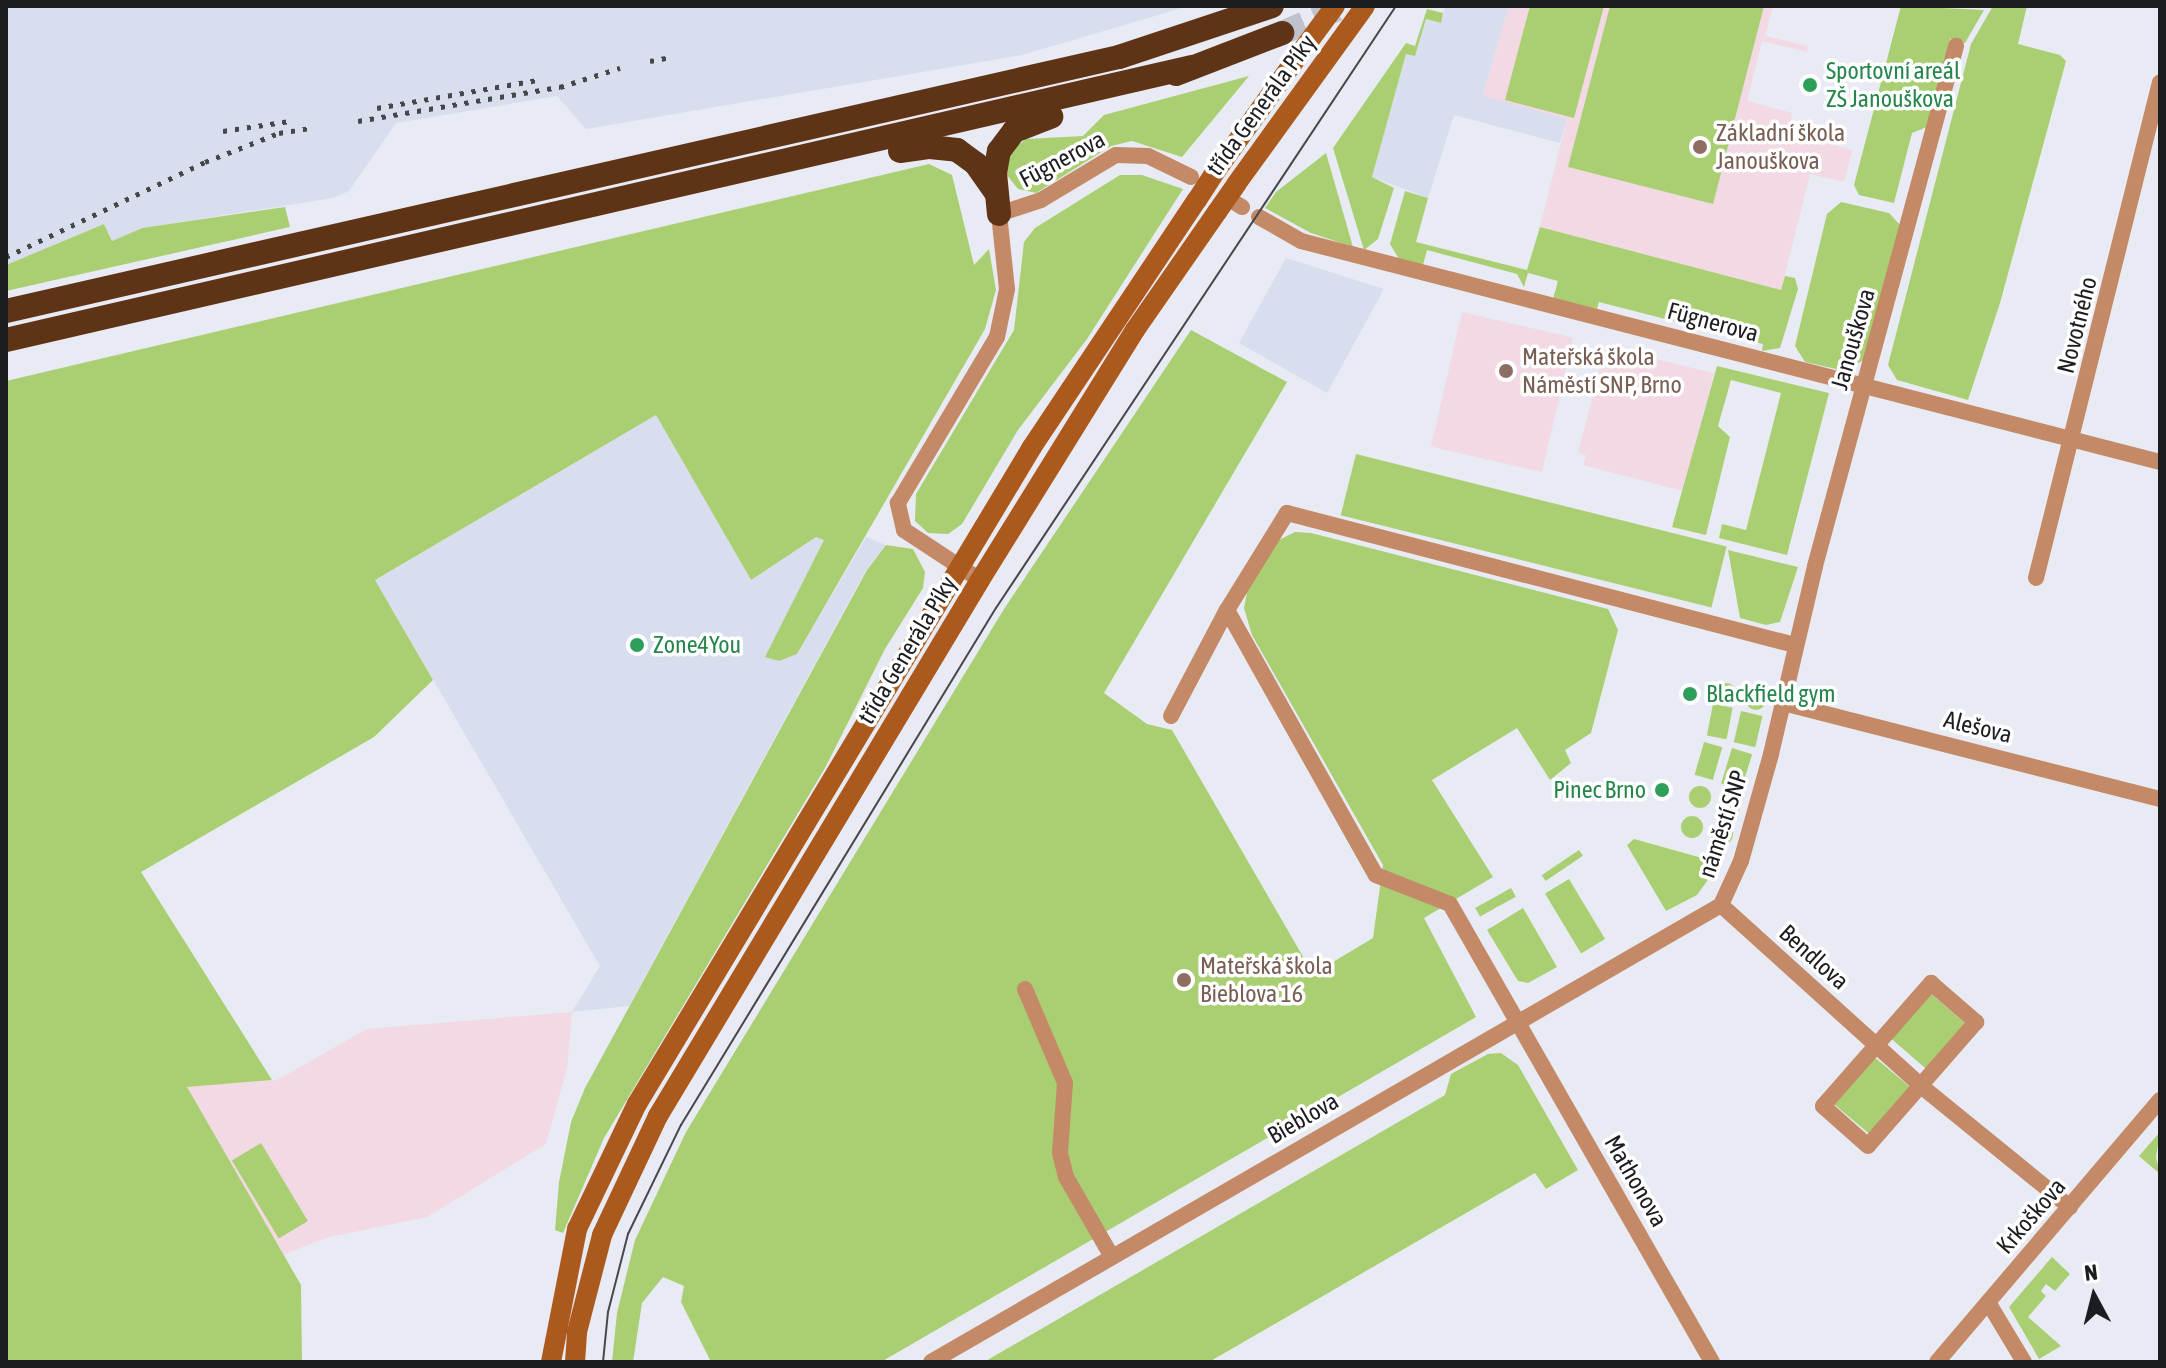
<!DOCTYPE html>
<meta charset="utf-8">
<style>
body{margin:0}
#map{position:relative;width:2166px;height:1368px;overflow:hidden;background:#e8ebf4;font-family:"Asap Condensed",sans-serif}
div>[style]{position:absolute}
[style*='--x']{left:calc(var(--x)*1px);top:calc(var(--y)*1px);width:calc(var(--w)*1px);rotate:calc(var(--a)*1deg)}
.built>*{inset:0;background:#d8deee}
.education>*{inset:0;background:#f2d9e3;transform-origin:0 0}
.green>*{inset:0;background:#aacf72;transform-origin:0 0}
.round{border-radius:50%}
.highway-tunnel>*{height:24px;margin-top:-12px;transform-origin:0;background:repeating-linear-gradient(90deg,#bfc2ca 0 24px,transparent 0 36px)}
.street>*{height:16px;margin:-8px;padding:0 8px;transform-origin:8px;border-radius:8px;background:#c48a68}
.secondary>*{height:20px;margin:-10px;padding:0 10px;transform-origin:10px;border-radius:10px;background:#ac591d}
.highway>*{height:24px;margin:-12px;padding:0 12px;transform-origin:12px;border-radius:12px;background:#5f3316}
.tram>*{height:2px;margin:-1px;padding:0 1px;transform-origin:1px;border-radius:1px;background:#45474b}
.rail>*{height:5px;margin-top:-2.5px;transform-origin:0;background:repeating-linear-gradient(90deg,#45474b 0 4px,transparent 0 12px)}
.secondary-bridge>*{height:20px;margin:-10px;padding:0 10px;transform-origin:10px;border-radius:10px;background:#ac591d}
.dots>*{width:22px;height:22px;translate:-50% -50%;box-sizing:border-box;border:4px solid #fff;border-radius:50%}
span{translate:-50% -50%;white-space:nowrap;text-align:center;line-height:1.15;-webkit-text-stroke:7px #fff;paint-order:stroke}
.leisure-label{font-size:24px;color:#27864d}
.left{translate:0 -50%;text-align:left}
.right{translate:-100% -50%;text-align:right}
.street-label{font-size:24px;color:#1c1d20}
.education-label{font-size:24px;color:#785e54}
.frame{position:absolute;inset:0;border:8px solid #1c1d20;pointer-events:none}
.north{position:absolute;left:2054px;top:1256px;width:80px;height:80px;-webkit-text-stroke:6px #fff;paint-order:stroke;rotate:353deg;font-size:22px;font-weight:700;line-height:32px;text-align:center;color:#1c1d20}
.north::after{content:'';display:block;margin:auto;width:28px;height:36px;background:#1c1d20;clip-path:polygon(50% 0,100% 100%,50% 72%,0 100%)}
</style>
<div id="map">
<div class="built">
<div style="clip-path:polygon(6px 6px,1189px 6px,1022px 55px,586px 129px,557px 96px,396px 123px,349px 191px,333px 198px,142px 228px,112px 241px,104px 224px,6px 265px)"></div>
<div style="clip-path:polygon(1445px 6px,1509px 6px,1483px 95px,1567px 118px,1560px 143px,1454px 115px,1428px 198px,1372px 177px,1406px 54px,1415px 55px,1426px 19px,1441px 23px)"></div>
<div style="clip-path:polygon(1286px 258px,1384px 289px,1327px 393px,1239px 343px)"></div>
<div style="clip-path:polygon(656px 415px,751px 580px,816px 537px,824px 540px,766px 657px,797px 654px,866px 537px,886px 545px,866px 570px,629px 1006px,572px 1012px,600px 966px,375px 580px)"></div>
</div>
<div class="education">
<div style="clip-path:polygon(1509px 6px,1773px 6px,1765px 36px,1808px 46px,1807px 52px,1762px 41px,1747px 101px,1792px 113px,1788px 133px,1852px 150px,1844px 182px,1810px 174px,1781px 290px,1540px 227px,1567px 119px,1483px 96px)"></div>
<div style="left:1462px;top:312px;width:114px;height:138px;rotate:13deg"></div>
<div style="clip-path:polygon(1613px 349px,1714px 373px,1683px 491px,1583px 465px,1586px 455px,1578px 453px,1603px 357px,1611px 359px)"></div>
<div style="clip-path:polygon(572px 1012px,567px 1068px,546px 1144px,427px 1217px,325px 1238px,283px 1255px,186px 1086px,277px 1080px,367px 1029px)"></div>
</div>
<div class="green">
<div style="clip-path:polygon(1530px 6px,1604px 6px,1574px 118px,1505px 100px)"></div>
<div style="clip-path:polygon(1610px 6px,1764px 6px,1713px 204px,1568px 167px)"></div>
<div style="clip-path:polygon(1901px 6px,1984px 10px,1965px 43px,1950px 39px,1927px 127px,1912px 133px,1894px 203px,1859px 195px,1854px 185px)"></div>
<div style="clip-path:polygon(1993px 6px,2027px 6px,2018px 44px,2060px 55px,2066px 61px,2000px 303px,1968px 400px,1897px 380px,1888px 365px,1971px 44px)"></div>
<div style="clip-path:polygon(1427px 9px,1443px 13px,1441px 23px,1426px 19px,1415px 56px,1406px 54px,1372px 177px,1394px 188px,1378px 239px,1364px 250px,1333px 148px,1406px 43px,1415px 46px)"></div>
<div style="clip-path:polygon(1249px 76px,1182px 157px,1132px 141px,1111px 146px,1036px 193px,1018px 189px,1006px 174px,1009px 152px,1026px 139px,1083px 136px,1104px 115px)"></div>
<div style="clip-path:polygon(1326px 153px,1353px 247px,1311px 233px,1265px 208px,1276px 192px)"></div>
<div style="clip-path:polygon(929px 164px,952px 175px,974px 265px,989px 249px,996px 290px,985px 329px,797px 654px,779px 661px,765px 657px,824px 540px,816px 537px,751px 580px,656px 415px,375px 580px,433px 680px,374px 737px,141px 872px,272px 1080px,187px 1087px,301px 1285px,302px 1362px,6px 1362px,6px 381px)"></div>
<div style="clip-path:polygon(1120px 175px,1142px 175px,1183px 189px,1087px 339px,1018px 430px,962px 524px,948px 534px,928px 533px,915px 521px,916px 494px,1014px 330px,1024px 242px,1035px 228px)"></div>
<div style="clip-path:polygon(1405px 191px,1428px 198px,1416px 242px,1527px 270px,1540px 227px,1781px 290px,1785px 276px,1795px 278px,1798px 289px,1780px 348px,1762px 351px,1763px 344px,1599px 302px,1597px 309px,1553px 299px,1558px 281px,1528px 273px,1524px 287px,1517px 274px,1427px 250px,1423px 265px,1399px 259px,1390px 244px)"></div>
<div style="clip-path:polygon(1841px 202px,1889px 213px,1901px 226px,1867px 358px,1845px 371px,1805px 362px,1795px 346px,1827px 214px)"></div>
<div style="clip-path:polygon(285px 207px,290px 227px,6px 291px,6px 265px,104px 224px,112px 241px,142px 228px)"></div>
<div style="clip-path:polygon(1191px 330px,1287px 382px,1104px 693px,1147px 724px,1172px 730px,1313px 974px,1373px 938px,1383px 865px,1252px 635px,1244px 608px,1248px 587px,1275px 542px,1295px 532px,1311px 533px,1608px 609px,1618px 630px,1591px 733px,1565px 750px,1571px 763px,1550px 780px,1517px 728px,1432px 780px,1493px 877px,1424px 918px,1476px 1017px,881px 1362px,711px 1362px,681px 1302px,684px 1286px,663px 1277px,642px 1303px,633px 1362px,612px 1362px,617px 1313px,635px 1240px,686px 1132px,1004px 609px)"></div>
<div style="clip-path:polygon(1717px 366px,1829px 393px,1787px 555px,1719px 538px,1722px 524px,1746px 530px,1781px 393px,1731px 380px,1718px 426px,1730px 437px,1706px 535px,1672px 527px)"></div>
<div style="left:1356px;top:454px;width:382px;height:63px;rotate:14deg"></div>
<div style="clip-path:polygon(886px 545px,913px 549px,925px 572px,923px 588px,885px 649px,825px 768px,604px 1138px,563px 1233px,555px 1230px,559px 1182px,571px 1122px,585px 1088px,867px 570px)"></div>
<div style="clip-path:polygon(1728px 550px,1798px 567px,1780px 622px,1766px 625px,1740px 618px)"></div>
<div class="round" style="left:1716px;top:683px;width:20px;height:20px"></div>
<div class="round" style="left:1746px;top:690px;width:20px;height:20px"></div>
<div style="left:1713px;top:704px;width:20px;height:32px;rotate:11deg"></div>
<div style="left:1741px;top:711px;width:22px;height:32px;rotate:13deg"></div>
<div style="left:1704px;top:742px;width:19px;height:34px;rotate:16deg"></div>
<div style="left:1732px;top:748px;width:21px;height:37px;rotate:17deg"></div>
<div class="round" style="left:1689px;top:786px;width:22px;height:22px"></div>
<div class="round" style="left:1719px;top:793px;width:22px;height:22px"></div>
<div class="round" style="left:1681px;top:816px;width:22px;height:22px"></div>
<div class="round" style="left:1711px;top:823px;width:22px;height:22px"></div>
<div style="clip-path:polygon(1634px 839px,1720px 863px,1697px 895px,1666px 911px,1627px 845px)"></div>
<div style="left:1579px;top:850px;width:7px;height:45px;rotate:56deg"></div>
<div style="left:1569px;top:879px;width:70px;height:28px;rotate:59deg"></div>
<div style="left:1511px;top:888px;width:10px;height:41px;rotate:61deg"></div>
<div style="clip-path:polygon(1523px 908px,1557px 967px,1528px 983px,1518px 981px,1487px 930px)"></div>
<div style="left:1929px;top:992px;width:50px;height:60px;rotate:41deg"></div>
<div style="clip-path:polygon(1501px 1053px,1518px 1065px,1578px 1170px,1546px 1189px,1535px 1173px,1209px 1362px,984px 1362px,1445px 1095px,1451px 1074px,1488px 1054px)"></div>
<div style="left:1873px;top:1056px;width:51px;height:62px;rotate:40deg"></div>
<div style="clip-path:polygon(2160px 1132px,2156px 1157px,2160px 1174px,2139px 1156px)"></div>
<div style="left:261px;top:1143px;width:91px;height:34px;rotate:59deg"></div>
<div style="clip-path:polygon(2052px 1257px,2070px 1274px,2055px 1291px,2046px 1284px,2041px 1291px,2046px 1296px,2028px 1317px,2061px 1346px,2039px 1359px,2009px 1307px)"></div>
</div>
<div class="highway-tunnel">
<div style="--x:1282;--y:33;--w:65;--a:-23.4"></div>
</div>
<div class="street">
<div style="--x:1237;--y:204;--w:6;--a:31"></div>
<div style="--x:1259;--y:217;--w:48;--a:29.7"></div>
<div style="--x:1301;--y:241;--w:887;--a:14.43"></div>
<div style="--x:2036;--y:578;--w:511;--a:-75.96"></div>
<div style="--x:980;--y:580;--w:91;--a:-146.7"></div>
<div style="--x:904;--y:530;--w:28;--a:-103"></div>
<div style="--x:898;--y:503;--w:193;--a:-59.2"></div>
<div style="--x:997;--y:337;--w:49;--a:-78.2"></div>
<div style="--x:1007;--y:289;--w:75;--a:-96.1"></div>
<div style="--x:999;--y:214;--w:44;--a:-18.4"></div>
<div style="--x:1041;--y:200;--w:87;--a:-31"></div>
<div style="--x:1116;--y:155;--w:32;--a:2"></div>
<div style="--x:1148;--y:156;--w:48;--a:26"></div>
<div style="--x:1227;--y:610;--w:304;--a:60.7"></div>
<div style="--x:1376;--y:875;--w:79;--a:21.4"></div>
<div style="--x:1450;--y:904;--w:528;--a:60.23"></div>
<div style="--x:1783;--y:703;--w:389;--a:14.3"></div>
<div style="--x:1171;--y:716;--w:120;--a:-62.2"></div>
<div style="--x:1227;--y:610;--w:114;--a:-58.3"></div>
<div style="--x:1287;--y:513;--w:525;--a:14.57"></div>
<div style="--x:1721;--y:905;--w:270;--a:42.1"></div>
<div style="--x:1921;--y:1086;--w:192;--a:39.1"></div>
<div style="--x:1931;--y:983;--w:60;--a:40.9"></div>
<div style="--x:1976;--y:1022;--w:164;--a:131.1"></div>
<div style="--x:1868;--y:1146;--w:60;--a:-138.4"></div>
<div style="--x:1823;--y:1106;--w:164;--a:-48.7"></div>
<div style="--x:1025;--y:989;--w:102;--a:66.9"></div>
<div style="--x:1065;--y:1083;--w:70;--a:94.1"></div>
<div style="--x:1060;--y:1153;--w:25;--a:76"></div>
<div style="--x:1066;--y:1177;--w:92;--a:60.1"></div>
<div style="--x:1988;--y:1302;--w:70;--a:59"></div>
<div style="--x:931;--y:1362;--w:913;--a:-30.05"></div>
<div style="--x:1721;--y:905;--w:48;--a:-65.6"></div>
<div style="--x:1741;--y:861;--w:111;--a:-74.3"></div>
<div style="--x:1771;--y:754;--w:193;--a:-76.8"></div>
<div style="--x:1815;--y:566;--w:539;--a:-74.83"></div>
<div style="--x:1937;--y:1362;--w:344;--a:-49.6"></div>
</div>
<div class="secondary">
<div style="--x:1216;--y:171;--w:141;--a:-54.5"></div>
<div style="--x:1237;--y:183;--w:218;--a:-54.1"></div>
<div style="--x:551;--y:1362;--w:136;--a:-78.9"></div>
<div style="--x:577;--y:1229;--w:139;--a:-64.4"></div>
<div style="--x:637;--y:1104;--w:767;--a:-58.98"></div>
<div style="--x:1032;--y:447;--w:297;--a:-56.3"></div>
<div style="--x:575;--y:1362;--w:30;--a:-86"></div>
<div style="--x:577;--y:1332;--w:100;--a:-75.5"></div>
<div style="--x:602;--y:1235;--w:132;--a:-64.8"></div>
<div style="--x:658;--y:1116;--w:625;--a:-59"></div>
<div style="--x:980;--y:580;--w:294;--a:-58.2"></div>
<div style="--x:1135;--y:330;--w:144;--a:-55.2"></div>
</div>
<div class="highway">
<div style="--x:1176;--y:74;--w:114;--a:-21.1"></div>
<div style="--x:900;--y:151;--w:30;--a:-8"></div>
<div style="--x:930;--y:147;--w:27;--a:6"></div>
<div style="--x:957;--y:150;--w:24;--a:36"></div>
<div style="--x:976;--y:164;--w:33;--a:55"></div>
<div style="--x:999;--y:214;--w:41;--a:-95.6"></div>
<div style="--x:995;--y:173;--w:22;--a:-80"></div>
<div style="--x:999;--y:151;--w:25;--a:-53"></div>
<div style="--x:1014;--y:131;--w:40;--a:-21"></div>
<div style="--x:6;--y:311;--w:1142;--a:-12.86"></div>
<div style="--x:1119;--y:57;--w:161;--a:-18.4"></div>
<div style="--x:6;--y:340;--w:1216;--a:-12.97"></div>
</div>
<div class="tram">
<div style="--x:603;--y:1362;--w:50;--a:-84.3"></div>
<div style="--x:608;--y:1312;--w:81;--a:-75.6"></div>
<div style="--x:628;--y:1234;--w:121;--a:-64.1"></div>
<div style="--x:681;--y:1125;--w:605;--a:-58.65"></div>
<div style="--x:996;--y:608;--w:723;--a:-56.4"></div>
</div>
<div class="rail">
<div style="--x:650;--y:61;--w:20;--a:-11"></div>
<div style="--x:377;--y:108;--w:163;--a:-9.9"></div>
<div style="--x:358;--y:121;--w:205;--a:-9.6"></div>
<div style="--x:560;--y:87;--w:63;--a:-17.6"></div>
<div style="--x:223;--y:131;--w:68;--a:-8.5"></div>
<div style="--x:6;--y:257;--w:221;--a:-25.5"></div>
<div style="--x:205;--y:162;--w:79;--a:-21.4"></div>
<div style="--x:279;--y:133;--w:31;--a:-9"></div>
</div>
<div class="secondary-bridge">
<div style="--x:1298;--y:56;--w:62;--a:-53.5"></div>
<div style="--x:1197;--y:200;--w:35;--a:-57"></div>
<div style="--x:1217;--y:212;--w:35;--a:-55"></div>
</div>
<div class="dots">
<div style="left:1810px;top:85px;background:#2e9e5b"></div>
<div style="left:1700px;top:147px;background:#8d6e63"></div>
<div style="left:1506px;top:371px;background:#8d6e63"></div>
<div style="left:637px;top:645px;background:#2e9e5b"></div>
<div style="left:1690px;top:694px;background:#2e9e5b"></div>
<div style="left:1662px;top:790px;background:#2e9e5b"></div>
<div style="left:1184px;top:980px;background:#8d6e63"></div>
</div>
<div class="leisure-label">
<span class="left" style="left:1826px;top:85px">Sportovní areál<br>ZŠ Janouškova</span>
<span class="left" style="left:653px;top:645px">Zone4You</span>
<span class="left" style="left:1706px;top:694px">Blackfield gym</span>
<span class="right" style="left:1646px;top:790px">Pinec Brno</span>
</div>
<div class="street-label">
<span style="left:1261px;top:105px;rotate:-54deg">třída Generála Píky</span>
<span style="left:1062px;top:159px;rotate:-28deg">Fügnerova</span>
<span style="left:1713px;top:322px;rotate:15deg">Fügnerova</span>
<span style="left:2077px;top:325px;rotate:-76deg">Novotného</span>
<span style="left:1853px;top:339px;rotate:-74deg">Janouškova</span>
<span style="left:907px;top:650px;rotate:-59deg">třída Generála Píky</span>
<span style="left:1978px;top:727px;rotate:14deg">Alešova</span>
<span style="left:1723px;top:824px;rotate:-72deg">náměstí SNP</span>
<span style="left:1814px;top:957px;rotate:42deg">Bendlova</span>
<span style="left:1303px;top:1118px;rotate:-30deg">Bieblova</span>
<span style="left:1636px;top:1181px;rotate:60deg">Mathonova</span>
<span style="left:2031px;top:1216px;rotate:-49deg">Krkoškova</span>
</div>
<div class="education-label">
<span class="left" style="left:1716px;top:147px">Základní škola<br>Janouškova</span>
<span class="left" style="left:1522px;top:371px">Mateřská škola<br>Náměstí SNP, Brno</span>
<span class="left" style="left:1200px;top:980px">Mateřská škola<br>Bieblova 16</span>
</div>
<div class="frame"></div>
<div class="north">N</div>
</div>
